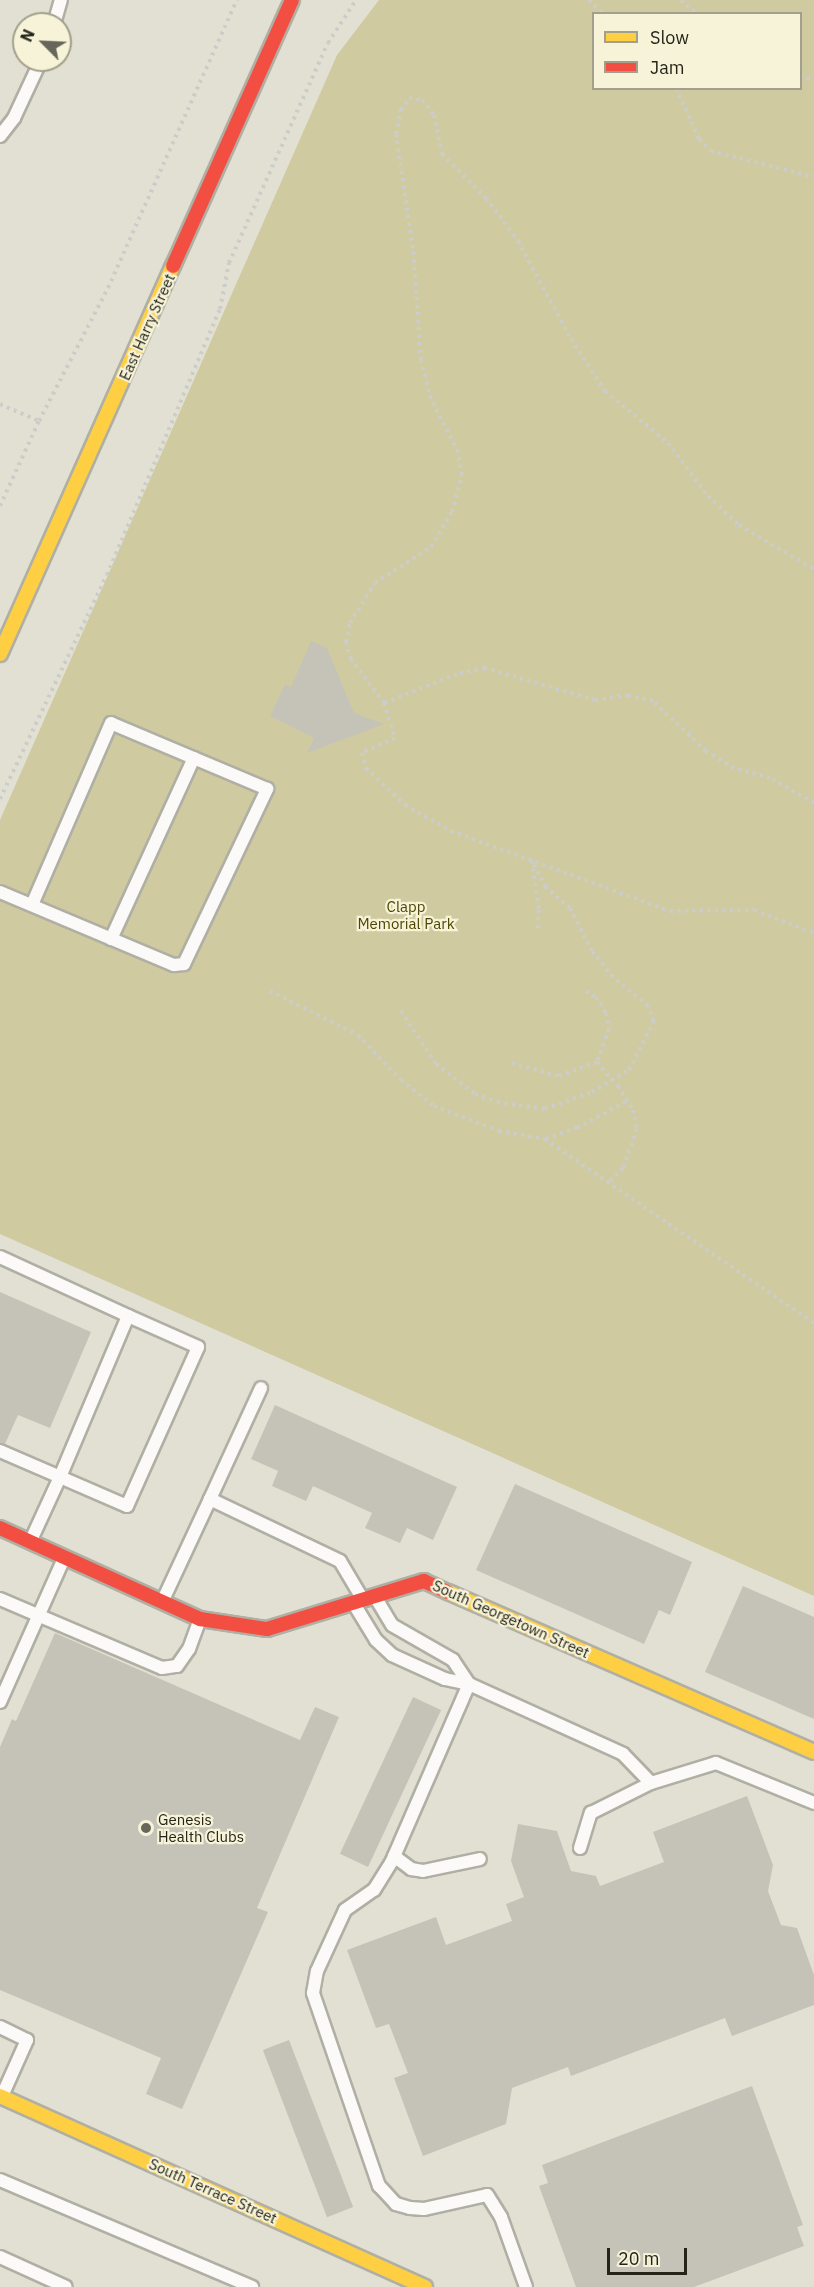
<!DOCTYPE html>
<style>
body{margin:0}
#map{position:relative;width:814px;height:2287px;overflow:hidden;background:#e2e0d2;font-family:"IBM Plex Sans",sans-serif}
div>[style]{position:absolute}
[style*='--x']{left:calc(var(--x)*1px);top:calc(var(--y)*1px);width:calc(var(--w)*1px);rotate:calc(var(--a)*1deg)}
.green>*{inset:0;background:#d0caa0}
.building>*{inset:0;background:#c5c3b8;transform-origin:0 0}
.path>*{height:4px;margin-top:-2px;transform-origin:0;background:repeating-linear-gradient(90deg,#ccccc8 0 3px,transparent 0 7.5px)}
.roads{filter:drop-shadow(2px 0 #b0afa4) drop-shadow(-2px 0 #b0afa4) drop-shadow(0 2px #b0afa4) drop-shadow(0 -2px #b0afa4)}
.lane>*{height:12px;margin:-6px;padding:0 6px;transform-origin:6px;border-radius:6px;background:#fbfaf8}
.slow>*{height:14px;margin:-7px;padding:0 7px;transform-origin:7px;border-radius:7px;background:#ffcf43}
.jam>*{height:14px;margin:-7px;padding:0 7px;transform-origin:7px;border-radius:7px;background:#f24e42}
.dots>*{width:16px;height:16px;translate:-50% -50%;box-sizing:border-box;border:3px solid #f6f3d8;border-radius:50%}
span{translate:-50% -50%;white-space:nowrap;text-align:center;line-height:1.15;-webkit-text-stroke:4.5px #f6f3d8;paint-order:stroke}
.street-label{font-size:15px;color:#25241a}
.park-label{font-size:15px;color:#4e4500}
.poi-label{font-size:15px;color:#25241a}
.left{translate:0 -50%;text-align:left}
.legend{position:absolute;left:592px;top:12px;width:210px;height:78px;box-sizing:border-box;background:#f6f3d8;border:2px solid #a2a08c;margin:0;padding:8px 10px;list-style:none;font-size:18px;color:#25241a}
.legend li{display:flex;align-items:center;gap:12px;height:30px}
.legend b{width:30px;border:2px solid #a2a08c}
.north{position:absolute;left:12px;top:12px;width:60px;height:60px;box-sizing:border-box;background:#f6f3d8;border:2px solid #a2a08c;border-radius:50%;rotate:294deg;font-size:16px;font-weight:700;line-height:24px;text-align:center;color:#25241a}
.north::after{content:'';display:block;margin:auto;width:21px;height:27px;background:#67665a;clip-path:polygon(50% 0,100% 100%,50% 72%,0 100%)}
.scale{position:absolute;left:607px;top:2248px;width:80px;height:27px;box-sizing:border-box;border:3px solid #25241a;border-top:0;padding-left:8px;font-size:18px;line-height:21px;white-space:nowrap;color:#25241a;-webkit-text-stroke:4px #f6f3d8;paint-order:stroke}
</style>
<div id="map">
<div class="green">
<div style="clip-path:polygon(evenodd,379px 0,814px 0,814px 1596px,0 1234px,0 820px,337px 55px,379px 0,594px 14px,800px 14px,800px 88px,594px 88px,594px 14px)"></div>
</div>
<div class="building">
<div style="clip-path:polygon(311px 641px,327px 648px,354px 713px,384px 724px,307px 753px,314px 738px,270px 716px,285px 684px,291px 687px)"></div>
<div style="clip-path:polygon(0 1292px,91px 1332px,50px 1428px,18px 1415px,5px 1444px,0 1443px)"></div>
<div style="clip-path:polygon(275px 1405px,457px 1487px,433px 1540px,407px 1528px,400px 1543px,365px 1528px,372px 1513px,313px 1486px,306px 1501px,272px 1486px,278px 1471px,251px 1459px)"></div>
<div style="clip-path:polygon(515px 1484px,692px 1562px,670px 1615px,659px 1610px,644px 1644px,476px 1570px)"></div>
<div style="clip-path:polygon(743px 1586px,814px 1617px,814px 1719px,705px 1672px)"></div>
<div style="clip-path:polygon(55px 1633px,300px 1740px,315px 1707px,339px 1717px,257px 1908px,268px 1912px,182px 2109px,146px 2094px,161px 2058px,0 1990px,0 1747px,12px 1719px,16px 1721px)"></div>
<div style="left:413px;top:1697px;width:31px;height:173px;rotate:25deg"></div>
<div style="clip-path:polygon(747px 1796px,773px 1865px,768px 1891px,781px 1925px,797px 1928px,814px 1975px,814px 2005px,732px 2036px,725px 2018px,571px 2076px,568px 2067px,512px 2088px,506px 2124px,423px 2156px,394px 2078px,408px 2073px,389px 2024px,376px 2028px,347px 1950px,436px 1917px,446px 1945px,512px 1921px,506px 1904px,524px 1897px,511px 1861px,518px 1824px,557px 1831px,571px 1871px,596px 1876px,600px 1886px,664px 1862px,653px 1832px)"></div>
<div style="left:289px;top:2040px;width:179px;height:28px;rotate:69deg"></div>
<div style="clip-path:polygon(752px 2086px,803px 2225px,797px 2227px,804px 2246px,694px 2287px,576px 2287px,539px 2186px,548px 2183px,542px 2165px)"></div>
</div>
<div class="path">
<div style="--x:589;--y:0;--w:20;--a:45"></div>
<div style="--x:681;--y:0;--w:21;--a:41"></div>
<div style="--x:800;--y:76;--w:15;--a:16"></div>
<div style="--x:676;--y:88;--w:56;--a:65.7"></div>
<div style="--x:699;--y:139;--w:17;--a:45"></div>
<div style="--x:711;--y:151;--w:106;--a:14.2"></div>
<div style="--x:0;--y:404;--w:43;--a:23.6"></div>
<div style="--x:0;--y:506;--w:94;--a:-65.4"></div>
<div style="--x:39;--y:421;--w:150;--a:-62.6"></div>
<div style="--x:108;--y:288;--w:316;--a:-65.9"></div>
<div style="--x:384;--y:703;--w:55;--a:-126.9"></div>
<div style="--x:351;--y:659;--w:18;--a:-106"></div>
<div style="--x:346;--y:642;--w:19;--a:-78"></div>
<div style="--x:350;--y:623;--w:47;--a:-58"></div>
<div style="--x:375;--y:583;--w:67;--a:-32.7"></div>
<div style="--x:431;--y:547;--w:41;--a:-59"></div>
<div style="--x:452;--y:512;--w:38;--a:-75"></div>
<div style="--x:462;--y:475;--w:23;--a:-100"></div>
<div style="--x:458;--y:452;--w:59;--a:-117"></div>
<div style="--x:431;--y:399;--w:40;--a:-104.4"></div>
<div style="--x:421;--y:360;--w:112;--a:-94.1"></div>
<div style="--x:413;--y:248;--w:115;--a:-98.5"></div>
<div style="--x:396;--y:134;--w:25;--a:-78"></div>
<div style="--x:401;--y:110;--w:14;--a:-56"></div>
<div style="--x:409;--y:98;--w:13;--a:9"></div>
<div style="--x:422;--y:100;--w:19;--a:51"></div>
<div style="--x:434;--y:115;--w:40;--a:78"></div>
<div style="--x:442;--y:154;--w:62;--a:45"></div>
<div style="--x:486;--y:198;--w:54;--a:53.3"></div>
<div style="--x:518;--y:241;--w:111;--a:61.6"></div>
<div style="--x:571;--y:339;--w:62;--a:56.8"></div>
<div style="--x:605;--y:391;--w:82;--a:39.5"></div>
<div style="--x:668;--y:443;--w:66;--a:53"></div>
<div style="--x:708;--y:496;--w:42;--a:43.1"></div>
<div style="--x:739;--y:525;--w:87;--a:30.4"></div>
<div style="--x:0;--y:799;--w:248;--a:-64.5"></div>
<div style="--x:107;--y:575;--w:289;--a:-67"></div>
<div style="--x:220;--y:309;--w:47;--a:-78.9"></div>
<div style="--x:229;--y:263;--w:241;--a:-65.8"></div>
<div style="--x:328;--y:43;--w:51;--a:-56.9"></div>
<div style="--x:814;--y:803;--w:51;--a:-150.4"></div>
<div style="--x:770;--y:778;--w:37;--a:-164"></div>
<div style="--x:734;--y:768;--w:33;--a:-149"></div>
<div style="--x:706;--y:751;--w:73;--a:-136.7"></div>
<div style="--x:653;--y:701;--w:26;--a:-167"></div>
<div style="--x:628;--y:695;--w:33;--a:171"></div>
<div style="--x:595;--y:700;--w:115;--a:-163.8"></div>
<div style="--x:485;--y:668;--w:29;--a:168"></div>
<div style="--x:457;--y:674;--w:79;--a:158.3"></div>
<div style="--x:384;--y:703;--w:37;--a:73"></div>
<div style="--x:395;--y:738;--w:36;--a:156"></div>
<div style="--x:362;--y:753;--w:16;--a:75"></div>
<div style="--x:366;--y:768;--w:54;--a:43.5"></div>
<div style="--x:405;--y:805;--w:53;--a:29.5"></div>
<div style="--x:451;--y:831;--w:233;--a:20.1"></div>
<div style="--x:670;--y:911;--w:84;--a:-0.7"></div>
<div style="--x:754;--y:910;--w:64;--a:21"></div>
<div style="--x:270;--y:991;--w:98;--a:26.6"></div>
<div style="--x:358;--y:1035;--w:62;--a:46.3"></div>
<div style="--x:401;--y:1080;--w:42;--a:38.2"></div>
<div style="--x:434;--y:1106;--w:70;--a:21"></div>
<div style="--x:499;--y:1131;--w:47;--a:9.9"></div>
<div style="--x:545;--y:1139;--w:326;--a:34.4"></div>
<div style="--x:586;--y:991;--w:12;--a:31"></div>
<div style="--x:596;--y:997;--w:19;--a:58"></div>
<div style="--x:606;--y:1013;--w:16;--a:79"></div>
<div style="--x:609;--y:1029;--w:35;--a:110"></div>
<div style="--x:401;--y:1011;--w:64;--a:56.6"></div>
<div style="--x:436;--y:1064;--w:49;--a:37.6"></div>
<div style="--x:475;--y:1094;--w:23;--a:20"></div>
<div style="--x:497;--y:1102;--w:49;--a:8.3"></div>
<div style="--x:545;--y:1109;--w:50;--a:-19.9"></div>
<div style="--x:592;--y:1092;--w:43;--a:-30.7"></div>
<div style="--x:629;--y:1070;--w:55;--a:-63"></div>
<div style="--x:654;--y:1021;--w:16;--a:-112"></div>
<div style="--x:648;--y:1006;--w:45;--a:-140.4"></div>
<div style="--x:613;--y:977;--w:33;--a:-129"></div>
<div style="--x:592;--y:951;--w:48;--a:-117.1"></div>
<div style="--x:570;--y:908;--w:32;--a:-139"></div>
<div style="--x:546;--y:887;--w:30;--a:-118"></div>
<div style="--x:532;--y:861;--w:49;--a:81.9"></div>
<div style="--x:539;--y:910;--w:23;--a:95"></div>
<div style="--x:512;--y:1063;--w:49;--a:15.5"></div>
<div style="--x:559;--y:1076;--w:40;--a:-20.2"></div>
<div style="--x:597;--y:1062;--w:32;--a:49"></div>
<div style="--x:618;--y:1086;--w:28;--a:58"></div>
<div style="--x:633;--y:1110;--w:19;--a:78"></div>
<div style="--x:637;--y:1129;--w:41;--a:109.7"></div>
<div style="--x:623;--y:1168;--w:20;--a:135"></div>
<div style="--x:546;--y:1139;--w:33;--a:-20"></div>
<div style="--x:577;--y:1128;--w:57;--a:-28.4"></div>
</div>
<div class="roads">
<div class="lane">
<div style="--x:54;--y:24;--w:25;--a:-74"></div>
<div style="--x:0;--y:136;--w:23;--a:-52"></div>
<div style="--x:14;--y:118;--w:64;--a:-65"></div>
<div style="--x:0;--y:892;--w:189;--a:22.8"></div>
<div style="--x:174;--y:965;--w:10;--a:-6"></div>
<div style="--x:184;--y:964;--w:194;--a:-64.6"></div>
<div style="--x:267;--y:789;--w:169;--a:-157.1"></div>
<div style="--x:111;--y:723;--w:198;--a:113.5"></div>
<div style="--x:111;--y:939;--w:199;--a:-65.4"></div>
<div style="--x:0;--y:1257;--w:141;--a:24.7"></div>
<div style="--x:128;--y:1316;--w:175;--a:112.9"></div>
<div style="--x:60;--y:1477;--w:73;--a:23.4"></div>
<div style="--x:127;--y:1506;--w:174;--a:-65.9"></div>
<div style="--x:198;--y:1347;--w:77;--a:-156.1"></div>
<div style="--x:0;--y:1451;--w:65;--a:23.4"></div>
<div style="--x:60;--y:1477;--w:69;--a:114.7"></div>
<div style="--x:210;--y:1499;--w:122;--a:-65.3"></div>
<div style="--x:0;--y:1599;--w:176;--a:23.1"></div>
<div style="--x:162;--y:1668;--w:15;--a:-8"></div>
<div style="--x:177;--y:1666;--w:21;--a:-55"></div>
<div style="--x:189;--y:1649;--w:32;--a:-70"></div>
<div style="--x:163;--y:1600;--w:111;--a:-65"></div>
<div style="--x:210;--y:1499;--w:144;--a:25.5"></div>
<div style="--x:340;--y:1561;--w:43;--a:59.3"></div>
<div style="--x:354;--y:1604;--w:42;--a:58.6"></div>
<div style="--x:376;--y:1640;--w:22;--a:43"></div>
<div style="--x:392;--y:1655;--w:58;--a:24.4"></div>
<div style="--x:445;--y:1679;--w:25;--a:12"></div>
<div style="--x:469;--y:1684;--w:29;--a:-124"></div>
<div style="--x:453;--y:1660;--w:70;--a:-150.2"></div>
<div style="--x:392;--y:1625;--w:33;--a:-121"></div>
<div style="--x:0;--y:1702;--w:158;--a:-66"></div>
<div style="--x:580;--y:1848;--w:37;--a:-73"></div>
<div style="--x:591;--y:1813;--w:67;--a:-26.6"></div>
<div style="--x:394;--y:1856;--w:21;--a:37"></div>
<div style="--x:411;--y:1869;--w:12;--a:9"></div>
<div style="--x:423;--y:1871;--w:58;--a:-11.9"></div>
<div style="--x:0;--y:2027;--w:30;--a:26"></div>
<div style="--x:27;--y:2040;--w:61;--a:114.1"></div>
<div style="--x:0;--y:2180;--w:274;--a:23"></div>
<div style="--x:0;--y:2257;--w:72;--a:24.4"></div>
<div style="--x:526;--y:2287;--w:74;--a:-109.7"></div>
<div style="--x:501;--y:2217;--w:26;--a:-122"></div>
<div style="--x:487;--y:2195;--w:65;--a:167.5"></div>
<div style="--x:424;--y:2209;--w:14;--a:-176"></div>
<div style="--x:410;--y:2208;--w:15;--a:-164"></div>
<div style="--x:396;--y:2204;--w:25;--a:-133"></div>
<div style="--x:379;--y:2186;--w:204;--a:-108.9"></div>
<div style="--x:313;--y:1993;--w:22;--a:-80"></div>
<div style="--x:317;--y:1971;--w:67;--a:-65.3"></div>
<div style="--x:345;--y:1910;--w:35;--a:-35"></div>
<div style="--x:374;--y:1890;--w:34;--a:-58"></div>
<div style="--x:392;--y:1861;--w:193;--a:-66.5"></div>
<div style="--x:469;--y:1684;--w:169;--a:24.4"></div>
<div style="--x:623;--y:1754;--w:40;--a:46"></div>
<div style="--x:651;--y:1783;--w:68;--a:-17.1"></div>
<div style="--x:716;--y:1763;--w:106;--a:22.2"></div>
</div>
<div class="slow">
<div style="--x:0;--y:654;--w:425;--a:-66"></div>
<div style="--x:448;--y:1592;--w:399;--a:23.6"></div>
<div style="--x:0;--y:2096;--w:466;--a:24.2"></div>
</div>
<div class="jam">
<div style="--x:173;--y:266;--w:291;--a:-65.9"></div>
<div style="--x:0;--y:1528;--w:220;--a:24.5"></div>
<div style="--x:200;--y:1619;--w:68;--a:8.5"></div>
<div style="--x:267;--y:1629;--w:164;--a:-17"></div>
<div style="--x:424;--y:1581;--w:26;--a:25"></div>
</div>
</div>
<div class="dots">
<div style="left:146px;top:1828px;background:#67665a"></div>
</div>
<div class="street-label">
<span style="left:147px;top:327px;rotate:-66deg">East Harry Street</span>
<span style="left:511px;top:1619px;rotate:24deg">South Georgetown Street</span>
<span style="left:213px;top:2191px;rotate:24deg">South Terrace Street</span>
</div>
<div class="park-label">
<span style="left:406px;top:915px">Clapp<br>Memorial Park</span>
</div>
<div class="poi-label">
<span class="left" style="left:158px;top:1828px">Genesis<br>Health Clubs</span>
</div>
<ul class="legend">
<li><b style="height:8px;background:#ffcf43"></b>Slow</li>
<li><b style="height:8px;background:#f24e42"></b>Jam</li>
</ul>
<div class="north">N</div>
<div class="scale">20 m</div>
</div>
